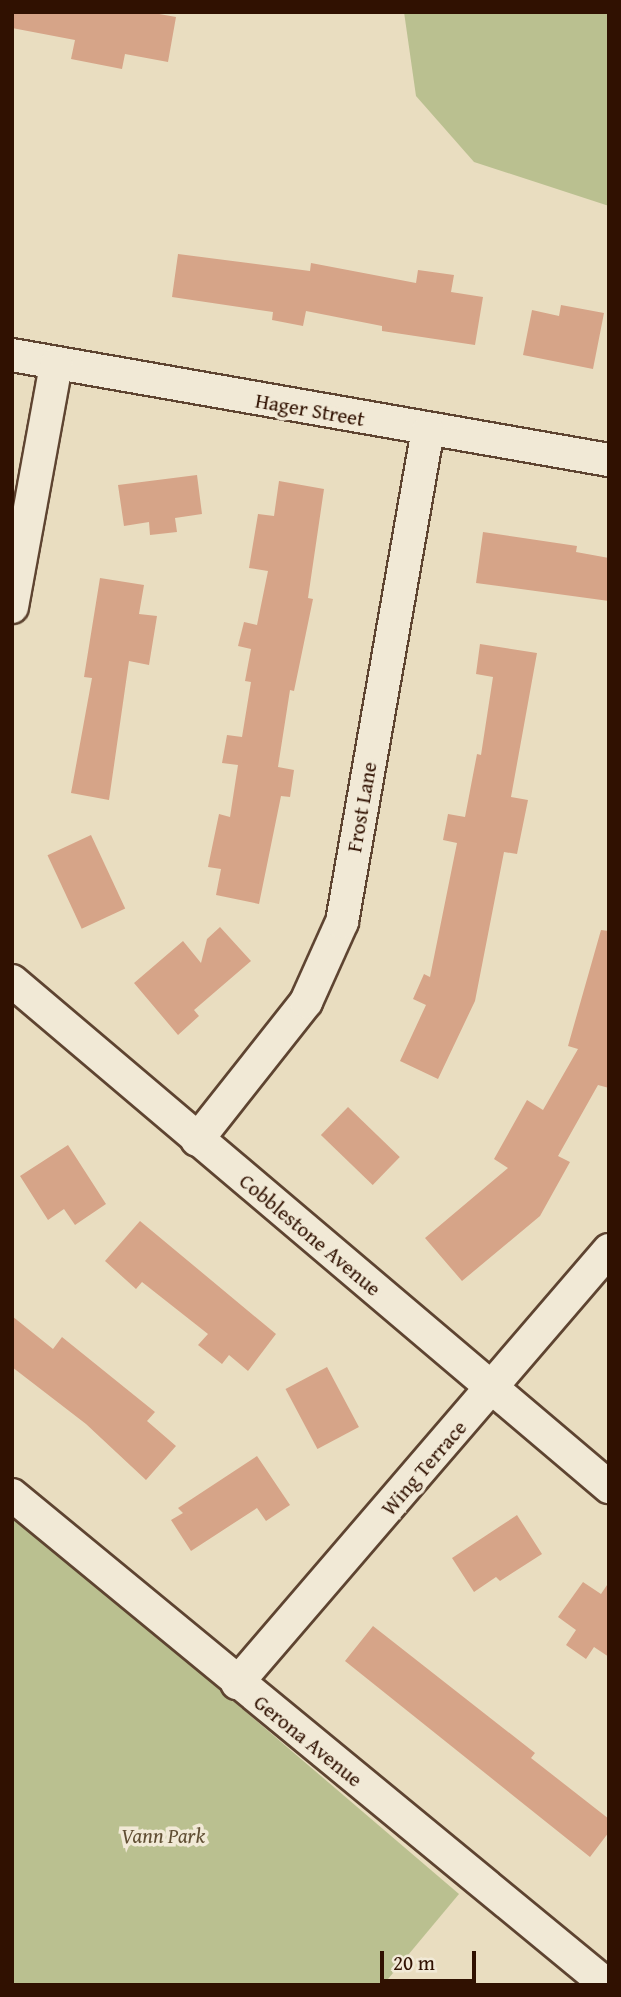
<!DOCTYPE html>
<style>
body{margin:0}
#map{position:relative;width:621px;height:1997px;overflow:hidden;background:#e9ddc0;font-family:"Gentium Book Plus",serif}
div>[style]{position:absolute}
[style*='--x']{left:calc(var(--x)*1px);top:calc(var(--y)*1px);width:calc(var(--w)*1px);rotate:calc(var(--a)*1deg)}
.green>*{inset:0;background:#bac090}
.building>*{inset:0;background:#d6a488;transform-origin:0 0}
.roads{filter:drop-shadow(2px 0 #5e4431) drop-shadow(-2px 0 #5e4431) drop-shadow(0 2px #5e4431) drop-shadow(0 -2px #5e4431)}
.minor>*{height:32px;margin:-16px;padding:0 16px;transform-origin:16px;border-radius:16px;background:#f1e9d6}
span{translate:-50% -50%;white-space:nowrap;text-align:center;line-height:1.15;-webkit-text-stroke:7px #f1e9d6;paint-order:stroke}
.street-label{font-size:21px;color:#301101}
.park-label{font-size:21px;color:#604e33;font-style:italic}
.frame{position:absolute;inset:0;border:14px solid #301101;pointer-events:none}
.scale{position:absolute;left:380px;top:1951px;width:96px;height:32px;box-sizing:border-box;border:4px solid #301101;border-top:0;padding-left:9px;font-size:21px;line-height:24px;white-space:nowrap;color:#301101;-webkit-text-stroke:5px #f1e9d6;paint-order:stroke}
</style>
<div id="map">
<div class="green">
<div style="clip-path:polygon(404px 12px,609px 12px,609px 206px,474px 162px,416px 96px)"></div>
<div style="clip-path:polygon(12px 1512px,459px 1894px,383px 1985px,12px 1985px)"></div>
</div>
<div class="building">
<div style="clip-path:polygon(12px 12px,148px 12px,176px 17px,168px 62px,125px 54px,122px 69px,71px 59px,75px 40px,12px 28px)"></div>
<div style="clip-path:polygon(178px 254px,310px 271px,311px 263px,416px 283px,418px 270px,454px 275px,451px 292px,483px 297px,475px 345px,382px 331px,382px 326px,306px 311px,303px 326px,272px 320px,273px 312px,172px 297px)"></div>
<div style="clip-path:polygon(561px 305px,604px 313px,593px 369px,523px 355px,532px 310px,559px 316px)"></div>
<div style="clip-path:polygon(197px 475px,202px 514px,175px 518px,177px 532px,150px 535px,149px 522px,124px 526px,118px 485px)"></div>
<div style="clip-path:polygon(279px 481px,324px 489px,308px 598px,313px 599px,294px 691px,290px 690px,278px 767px,294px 770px,290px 797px,281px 796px,259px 904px,216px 895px,221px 869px,208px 867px,219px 814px,230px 817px,238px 765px,222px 763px,227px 735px,242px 737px,251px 682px,245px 681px,251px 649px,238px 646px,244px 622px,257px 625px,268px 571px,249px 568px,258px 514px,274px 516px)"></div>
<div style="clip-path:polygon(483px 532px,577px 546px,576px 552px,609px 558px,609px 601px,476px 583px)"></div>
<div style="clip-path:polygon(100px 578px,144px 585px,139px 614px,157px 616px,149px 665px,129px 661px,109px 800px,71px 793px,92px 678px,84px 677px)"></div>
<div style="clip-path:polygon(480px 644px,537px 653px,511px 797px,528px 800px,517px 854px,504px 852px,475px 1001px,438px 1079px,400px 1061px,426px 1005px,413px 999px,424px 974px,430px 977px,457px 843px,443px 840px,448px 814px,465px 817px,477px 754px,481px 755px,493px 677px,476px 674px)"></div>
<div style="left:91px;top:835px;width:81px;height:48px;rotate:65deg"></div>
<div style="clip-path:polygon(220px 927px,251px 961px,194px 1010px,199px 1016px,178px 1035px,134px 983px,183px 941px,201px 963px,207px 939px)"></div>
<div style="clip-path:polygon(601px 930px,609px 931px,609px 1088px,598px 1085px,558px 1156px,570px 1162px,540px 1216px,462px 1281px,425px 1238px,508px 1168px,494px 1159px,527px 1100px,543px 1110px,578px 1049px,568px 1046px)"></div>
<div style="left:348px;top:1107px;width:72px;height:39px;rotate:44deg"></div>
<div style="clip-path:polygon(68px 1145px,106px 1204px,75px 1225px,64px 1209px,48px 1220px,20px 1176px)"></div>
<div style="clip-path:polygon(140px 1221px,276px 1334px,248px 1371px,229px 1355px,222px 1364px,198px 1345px,208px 1334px,142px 1282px,136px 1289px,105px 1261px)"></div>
<div style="clip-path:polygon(12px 1316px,53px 1349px,62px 1337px,155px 1412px,147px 1421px,176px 1446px,146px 1480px,86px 1424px,12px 1367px)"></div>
<div style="left:327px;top:1367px;width:68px;height:47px;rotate:62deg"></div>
<div style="clip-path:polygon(257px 1456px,290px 1505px,266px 1521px,257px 1508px,191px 1551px,171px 1520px,183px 1513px,178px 1508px)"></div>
<div style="clip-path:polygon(517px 1515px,542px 1554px,500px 1581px,496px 1577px,474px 1592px,452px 1558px)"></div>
<div style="clip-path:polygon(583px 1582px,601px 1594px,609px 1582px,609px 1657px,594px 1647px,586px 1659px,566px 1645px,576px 1630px,558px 1617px)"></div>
<div style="clip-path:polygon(373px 1626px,535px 1753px,531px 1758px,609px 1819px,609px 1832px,590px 1857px,345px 1661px)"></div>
</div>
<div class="roads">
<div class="minor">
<div style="--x:12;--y:355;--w:606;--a:9.98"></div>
<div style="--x:12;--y:607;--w:247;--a:-79.7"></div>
<div style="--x:12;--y:981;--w:783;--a:40.28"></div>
<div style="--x:197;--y:1140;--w:176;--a:-51.7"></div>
<div style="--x:306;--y:1002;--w:88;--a:-65.8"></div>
<div style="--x:342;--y:922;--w:498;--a:-80.1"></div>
<div style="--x:12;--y:1495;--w:771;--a:39.47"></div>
<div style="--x:237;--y:1683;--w:571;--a:-49.33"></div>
</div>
</div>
<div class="street-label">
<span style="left:310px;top:410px;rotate:10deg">Hager Street</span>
<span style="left:362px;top:807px;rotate:-80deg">Frost Lane</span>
<span style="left:310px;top:1235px;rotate:40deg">Cobblestone Avenue</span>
<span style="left:424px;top:1468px;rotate:-49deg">Wing Terrace</span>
<span style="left:308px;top:1741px;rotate:39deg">Gerona Avenue</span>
</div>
<div class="park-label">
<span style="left:163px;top:1836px">Vann Park</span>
</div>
<div class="frame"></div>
<div class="scale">20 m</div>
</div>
